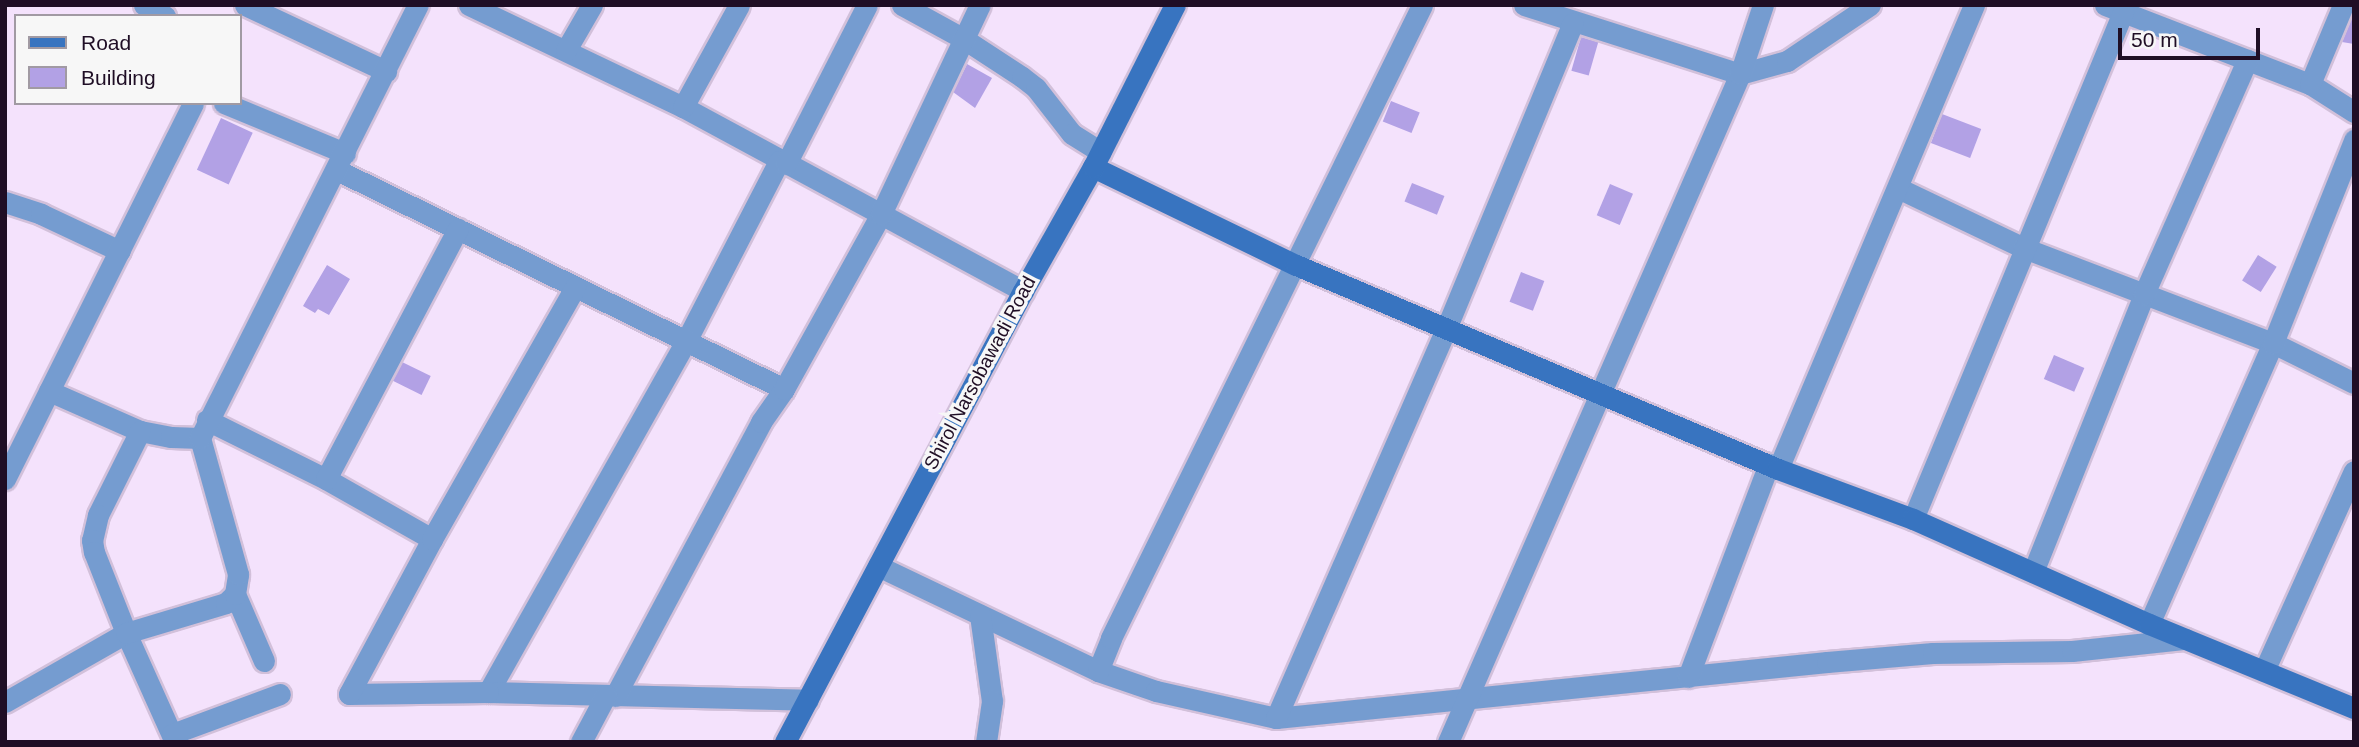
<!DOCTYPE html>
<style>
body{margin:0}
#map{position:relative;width:2359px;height:747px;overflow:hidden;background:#f4e2fc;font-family:Arial,sans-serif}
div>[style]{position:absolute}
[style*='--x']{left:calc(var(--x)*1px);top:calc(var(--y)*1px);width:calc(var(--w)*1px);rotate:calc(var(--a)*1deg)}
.building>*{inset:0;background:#b2a1e5;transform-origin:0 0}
.roads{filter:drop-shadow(2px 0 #d2c0da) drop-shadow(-2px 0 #d2c0da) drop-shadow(0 2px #d2c0da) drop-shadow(0 -2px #d2c0da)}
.street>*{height:21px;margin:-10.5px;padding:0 10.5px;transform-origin:10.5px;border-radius:10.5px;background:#759cd0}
.secondary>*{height:21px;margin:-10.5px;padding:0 10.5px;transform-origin:10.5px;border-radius:10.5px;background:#3874c0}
span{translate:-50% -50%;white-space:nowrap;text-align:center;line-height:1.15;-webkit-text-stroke:7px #f7f7f7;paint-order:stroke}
.street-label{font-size:19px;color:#1f0e25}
.frame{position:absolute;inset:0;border:7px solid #1f0e25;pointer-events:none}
.legend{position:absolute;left:14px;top:14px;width:228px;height:91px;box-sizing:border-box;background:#f7f7f7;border:2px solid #a19aa3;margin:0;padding:9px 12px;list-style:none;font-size:21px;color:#1f0e25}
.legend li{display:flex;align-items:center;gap:14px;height:35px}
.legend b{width:35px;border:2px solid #a19aa3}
.scale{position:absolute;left:2118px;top:28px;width:142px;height:32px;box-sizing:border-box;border:4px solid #1f0e25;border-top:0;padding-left:9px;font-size:21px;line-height:24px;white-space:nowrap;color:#1f0e25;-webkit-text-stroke:5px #f7f7f7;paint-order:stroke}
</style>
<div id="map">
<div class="building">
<div style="clip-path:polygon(2354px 13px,2354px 44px,2342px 42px)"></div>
<div style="left:1581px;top:37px;width:18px;height:35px;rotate:16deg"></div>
<div style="clip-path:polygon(967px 64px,992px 78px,975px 108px,953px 92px)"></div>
<div style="left:1391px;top:101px;width:31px;height:22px;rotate:22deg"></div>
<div style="left:1942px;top:114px;width:42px;height:31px;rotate:21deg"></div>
<div style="left:221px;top:118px;width:35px;height:57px;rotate:25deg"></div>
<div style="left:1412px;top:183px;width:35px;height:20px;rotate:22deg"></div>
<div style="left:1610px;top:184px;width:25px;height:34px;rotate:23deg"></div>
<div style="left:2258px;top:255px;width:22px;height:30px;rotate:32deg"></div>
<div style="clip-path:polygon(327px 265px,350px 279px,329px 315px,318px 309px,315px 313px,303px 306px)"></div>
<div style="left:1521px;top:272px;width:25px;height:32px;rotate:21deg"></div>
<div style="left:2054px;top:355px;width:33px;height:26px;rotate:23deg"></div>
<div style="left:402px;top:362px;width:32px;height:21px;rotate:26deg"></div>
</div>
<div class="roads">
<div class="street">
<div style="--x:144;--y:5;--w:24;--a:28"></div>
<div style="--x:245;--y:5;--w:156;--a:25.1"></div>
<div style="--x:469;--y:5;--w:237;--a:25.5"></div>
<div style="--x:683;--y:107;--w:387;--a:28.4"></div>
<div style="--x:902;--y:5;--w:71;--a:28.7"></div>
<div style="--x:964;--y:39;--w:69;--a:33.2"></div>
<div style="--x:1022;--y:77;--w:18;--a:38"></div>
<div style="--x:1036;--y:88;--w:58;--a:52"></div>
<div style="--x:1072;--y:134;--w:34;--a:32"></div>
<div style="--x:1524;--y:5;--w:227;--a:17.7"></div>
<div style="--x:1740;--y:74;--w:49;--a:-15.5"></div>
<div style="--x:1787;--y:61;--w:100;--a:-34"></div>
<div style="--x:2105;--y:5;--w:220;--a:21.1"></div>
<div style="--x:2310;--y:84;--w:52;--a:32.5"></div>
<div style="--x:566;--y:50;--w:52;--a:-60"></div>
<div style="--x:2310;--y:84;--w:86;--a:-67.3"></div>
<div style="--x:224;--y:103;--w:131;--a:22.5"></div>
<div style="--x:683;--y:107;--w:116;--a:-61.2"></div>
<div style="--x:779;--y:161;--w:203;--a:117.3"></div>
<div style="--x:686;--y:341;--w:403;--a:119.4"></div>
<div style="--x:488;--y:692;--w:320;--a:1.4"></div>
<div style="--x:786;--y:164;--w:178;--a:-63"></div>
<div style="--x:337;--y:170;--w:498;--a:26.1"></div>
<div style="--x:1898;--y:188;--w:140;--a:25.5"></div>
<div style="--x:2024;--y:248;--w:267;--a:20.9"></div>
<div style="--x:2273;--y:343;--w:90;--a:26.3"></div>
<div style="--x:5;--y:202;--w:38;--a:18"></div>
<div style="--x:41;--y:214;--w:87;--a:25.1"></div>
<div style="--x:49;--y:391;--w:99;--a:23.7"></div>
<div style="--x:140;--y:431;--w:32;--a:11"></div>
<div style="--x:171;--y:437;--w:29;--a:2"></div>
<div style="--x:207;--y:420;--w:133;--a:26.4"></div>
<div style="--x:326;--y:479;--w:122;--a:29.5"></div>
<div style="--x:140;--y:431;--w:94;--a:116.6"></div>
<div style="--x:98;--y:515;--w:26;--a:103"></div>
<div style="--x:92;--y:540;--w:12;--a:81"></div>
<div style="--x:94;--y:552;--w:87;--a:68.4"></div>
<div style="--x:126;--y:633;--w:120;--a:65.8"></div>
<div style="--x:1778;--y:469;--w:504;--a:-67.1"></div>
<div style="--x:5;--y:479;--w:420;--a:-63.4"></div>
<div style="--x:326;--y:479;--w:283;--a:-62.2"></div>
<div style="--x:1913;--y:519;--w:549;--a:-67.5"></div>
<div style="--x:878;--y:566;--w:244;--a:25.5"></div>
<div style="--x:1098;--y:671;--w:61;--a:19"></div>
<div style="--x:1156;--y:691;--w:123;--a:12.7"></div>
<div style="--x:1276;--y:718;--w:554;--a:-5.8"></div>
<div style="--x:1827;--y:662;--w:106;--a:-4.9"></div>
<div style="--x:1933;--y:653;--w:139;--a:-0.8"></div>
<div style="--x:2072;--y:651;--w:114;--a:-6.1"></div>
<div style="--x:2033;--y:572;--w:299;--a:-68.2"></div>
<div style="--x:2144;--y:294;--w:256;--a:-66.2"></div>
<div style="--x:235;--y:594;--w:73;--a:66.6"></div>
<div style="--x:980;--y:615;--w:87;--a:82.1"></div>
<div style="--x:992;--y:701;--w:41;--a:98.3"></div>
<div style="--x:2149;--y:624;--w:307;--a:-66.2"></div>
<div style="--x:2273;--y:343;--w:219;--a:-68.2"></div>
<div style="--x:1098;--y:671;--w:35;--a:-68"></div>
<div style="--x:1111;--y:638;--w:705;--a:-63.83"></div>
<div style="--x:2264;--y:671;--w:219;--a:-65.8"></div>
<div style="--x:1688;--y:677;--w:228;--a:-69.2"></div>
<div style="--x:488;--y:692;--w:139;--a:179.2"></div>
<div style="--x:349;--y:694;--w:176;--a:-61.8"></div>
<div style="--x:432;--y:539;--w:290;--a:-60.4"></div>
<div style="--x:615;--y:696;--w:310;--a:-61.9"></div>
<div style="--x:761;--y:422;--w:40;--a:-55.1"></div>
<div style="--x:784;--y:389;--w:200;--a:-61"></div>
<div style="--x:881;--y:214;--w:231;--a:-64.7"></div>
<div style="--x:5;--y:702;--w:139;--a:-29.7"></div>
<div style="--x:126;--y:633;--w:104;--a:-16.7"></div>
<div style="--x:226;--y:603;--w:13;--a:-45"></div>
<div style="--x:235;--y:594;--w:20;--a:-81"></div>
<div style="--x:238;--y:574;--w:141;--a:-105.6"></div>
<div style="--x:200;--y:438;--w:485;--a:-63.3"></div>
<div style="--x:1276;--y:718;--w:425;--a:-66.4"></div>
<div style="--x:1446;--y:329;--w:331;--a:-67.5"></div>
<div style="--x:172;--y:734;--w:115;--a:-20.3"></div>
<div style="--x:581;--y:742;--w:53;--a:-62"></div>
<div style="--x:1448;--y:742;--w:729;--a:-66.39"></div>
<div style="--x:1740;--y:74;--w:73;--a:-71.6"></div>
</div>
<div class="secondary">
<div style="--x:1093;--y:167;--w:225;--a:25.8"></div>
<div style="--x:1296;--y:265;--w:523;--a:22.94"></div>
<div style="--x:1778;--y:469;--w:144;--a:20.3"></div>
<div style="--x:1913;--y:519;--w:258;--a:24"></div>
<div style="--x:2149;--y:624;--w:222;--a:22.3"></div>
<div style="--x:785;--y:742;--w:510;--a:-62.18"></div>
<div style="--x:1023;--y:291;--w:142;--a:-60.6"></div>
<div style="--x:1093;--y:167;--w:182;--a:-63.2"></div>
</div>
</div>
<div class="street-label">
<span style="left:980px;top:373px;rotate:-62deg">Shirol Narsobawadi Road</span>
</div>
<div class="frame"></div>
<ul class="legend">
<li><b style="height:9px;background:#3874c0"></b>Road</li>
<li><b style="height:19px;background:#b2a1e5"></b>Building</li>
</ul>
<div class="scale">50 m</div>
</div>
